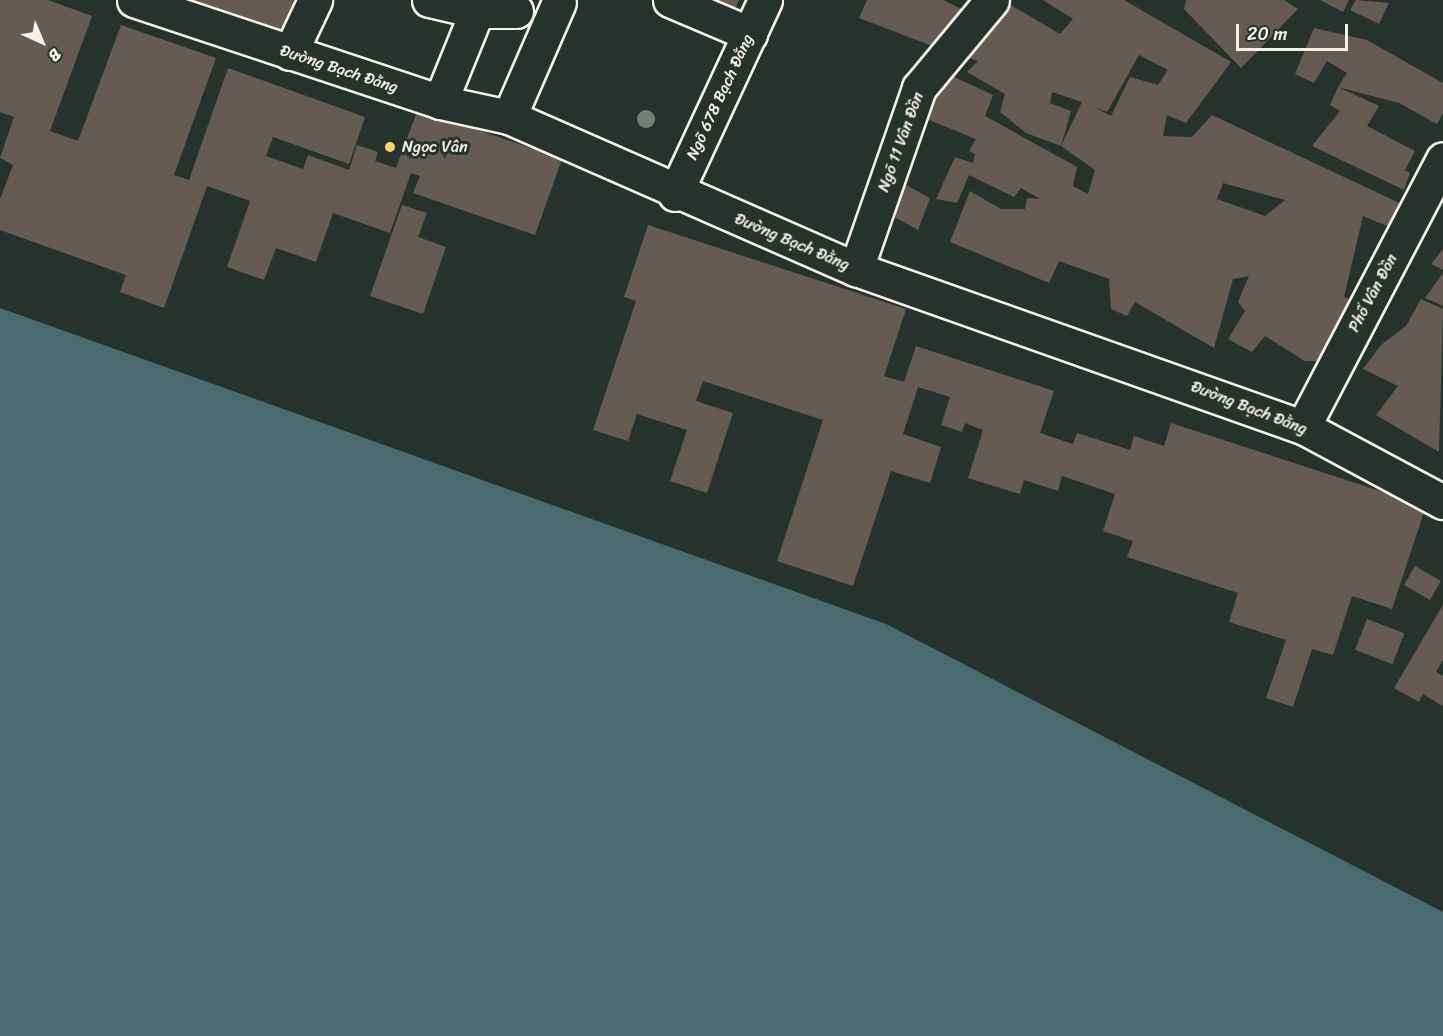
<!DOCTYPE html>
<meta charset="utf-8">
<style>
body{margin:0}
#map{position:relative;width:1443px;height:1036px;overflow:hidden;background:#26332d;font-family:Sriracha,sans-serif}
div>[style]{position:absolute}
[style*='--x']{left:calc(var(--x)*1px);top:calc(var(--y)*1px);width:calc(var(--w)*1px);rotate:calc(var(--a)*1deg)}
.water>*{inset:0;background:#496b70}
.building>*{inset:0;background:#665b52;transform-origin:0 0}
.roads{filter:drop-shadow(2px 0 #f4f1e8) drop-shadow(-2px 0 #f4f1e8) drop-shadow(0 2px #f4f1e8) drop-shadow(0 -2px #f4f1e8)}
.minor>*{height:33px;margin:-16.5px;padding:0 16.5px;transform-origin:16.5px;border-radius:16.5px;background:#26332d}
.trees>*{width:18px;height:18px;margin:-9px;border-radius:50%;background:#758075}
.dots>*{width:16px;height:16px;translate:-50% -50%;box-sizing:border-box;border:3px solid #26332d;border-radius:50%}
span{translate:-50% -50%;white-space:nowrap;text-align:center;line-height:1.15;-webkit-text-stroke:6px #26332d;paint-order:stroke}
.street-label{font-size:16px;color:#f4f1e8}
.poi-label{font-size:16px;color:#f4f1e8}
.left{translate:0 -50%;text-align:left}
.north{position:absolute;left:12px;top:12px;width:60px;height:60px;-webkit-text-stroke:4px #26332d;paint-order:stroke;rotate:136deg;font-size:16px;font-weight:700;line-height:24px;text-align:center;color:#f4f1e8}
.north::after{content:'';display:block;margin:auto;width:21px;height:27px;background:#f4f1e8;clip-path:polygon(50% 0,100% 100%,50% 72%,0 100%)}
.scale{position:absolute;left:1236px;top:24px;width:112px;height:27px;box-sizing:border-box;border:3px solid #f4f1e8;border-top:0;padding-left:8px;font-size:18px;line-height:21px;white-space:nowrap;color:#f4f1e8;-webkit-text-stroke:4px #26332d;paint-order:stroke}
</style>
<div id="map">
<div class="water">
<div style="clip-path:polygon(0 308px,886px 624px,1443px 912px,1443px 1036px,0 1036px)"></div>
</div>
<div class="building">
<div style="clip-path:polygon(0 0,48px 0,92px 16px,50px 131px,78px 141px,121px 25px,216px 58px,174px 175px,189px 180px,228px 68px,365px 117px,349px 164px,273px 137px,266px 156px,303px 169px,308px 155px,349px 170px,357px 145px,378px 152px,375px 161px,396px 168px,418px 109px,562px 159px,535px 235px,413px 193px,420px 176px,411px 173px,390px 233px,333px 213px,316px 262px,276px 248px,264px 280px,227px 267px,250px 201px,207px 186px,164px 308px,120px 292px,126px 275px,0 230px,0 199px,13px 165px,0 158px,14px 117px,0 112px)"></div>
<div style="clip-path:polygon(157px 0,294px 0,277px 45px)"></div>
<div style="clip-path:polygon(693px 0,739px 0,732px 16px)"></div>
<div style="clip-path:polygon(867px 0,943px 0,972px 14px,948px 52px,859px 18px)"></div>
<div style="clip-path:polygon(evenodd,1043px 0,1124px 0,1231px 62px,1186px 123px,1167px 115px,1163px 136px,1192px 137px,1212px 115px,1408px 207px,1399px 231px,1363px 216px,1344px 297px,1363px 304px,1337px 362px,1305px 361px,1265px 336px,1252px 352px,1228px 339px,1245px 311px,1238px 302px,1249px 276px,1233px 279px,1214px 348px,1135px 302px,1127px 316px,1111px 309px,1109px 279px,1059px 261px,1049px 283px,950px 242px,970px 191px,1001px 209px,1025px 209px,1027px 198px,1040px 199px,1021px 188px,1014px 197px,969px 175px,957px 203px,936px 199px,955px 157px,973px 163px,975px 154px,969px 151px,976px 139px,922px 117px,948px 74px,993px 95px,985px 116px,1077px 167px,1073px 186px,1088px 194px,1095px 170px,1061px 146px,1082px 102px,1052px 92px,1050px 103px,1071px 111px,1061px 146px,1026px 133px,1000px 112px,1005px 94px,967px 72px,978px 61px,953px 52px,978px 21px,993px 25px,1004px 1px,1060px 34px,1073px 19px,1043px 0,1139px 55px,1168px 70px,1158px 85px,1130px 77px,1111px 116px,1094px 107px,1107px 112px,1139px 55px,1043px 0,1223px 183px,1285px 200px,1265px 216px,1217px 199px,1223px 183px)"></div>
<div style="clip-path:polygon(1186px 0,1284px 0,1298px 9px,1241px 68px,1184px 9px)"></div>
<div style="clip-path:polygon(1320px 0,1349px 0,1343px 12px)"></div>
<div style="clip-path:polygon(1356px 0,1389px 3px,1379px 24px,1350px 10px)"></div>
<div style="clip-path:polygon(1314px 28px,1367px 40px,1443px 83px,1443px 113px,1437px 124px,1399px 103px,1338px 87px,1379px 106px,1367px 126px,1415px 151px,1405px 170px,1410px 173px,1404px 190px,1312px 146px,1340px 111px,1330px 105px,1338px 87px,1347px 73px,1327px 61px,1314px 83px,1295px 74px)"></div>
<div style="clip-path:polygon(904px 184px,930px 198px,918px 230px,891px 215px)"></div>
<div style="clip-path:polygon(402px 205px,427px 213px,418px 237px,446px 247px,423px 314px,370px 296px)"></div>
<div style="clip-path:polygon(648px 225px,906px 309px,884px 376px,904px 382px,916px 346px,1054px 391px,1040px 433px,1073px 444px,1077px 433px,1130px 450px,1134px 436px,1164px 446px,1171px 423px,1426px 506px,1392px 609px,1352px 596px,1333px 655px,1312px 649px,1293px 707px,1266px 698px,1286px 640px,1229px 622px,1238px 593px,1127px 557px,1133px 541px,1103px 531px,1115px 494px,1062px 476px,1058px 491px,1024px 480px,1020px 494px,968px 478px,983px 430px,965px 423px,962px 432px,941px 425px,950px 397px,918px 387px,903px 434px,941px 447px,930px 483px,891px 471px,853px 586px,777px 561px,823px 420px,703px 381px,696px 401px,733px 413px,707px 493px,670px 481px,687px 430px,637px 414px,628px 441px,593px 430px,636px 301px,624px 297px)"></div>
<div style="clip-path:polygon(1443px 249px,1443px 270px,1431px 264px)"></div>
<div style="clip-path:polygon(1443px 273px,1443px 306px,1425px 298px)"></div>
<div style="clip-path:polygon(1421px 299px,1443px 309px,1439px 452px,1376px 415px,1398px 386px,1363px 369px,1381px 345px,1406px 326px)"></div>
<div style="left:1415px;top:566px;width:30px;height:22px;rotate:30deg"></div>
<div style="clip-path:polygon(1443px 605px,1443px 660px,1436px 672px,1443px 676px,1443px 706px,1423px 694px,1419px 702px,1394px 688px)"></div>
<div style="left:1367px;top:619px;width:40px;height:33px;rotate:21deg"></div>
</div>
<div class="roads">
<div class="minor">
<div style="--x:134;--y:0;--w:323;--a:18.4"></div>
<div style="--x:440;--y:102;--w:71;--a:12.3"></div>
<div style="--x:509;--y:117;--w:379;--a:23.7"></div>
<div style="--x:856;--y:269;--w:474;--a:19.5"></div>
<div style="--x:1303;--y:427;--w:159;--a:28.2"></div>
<div style="--x:429;--y:0;--w:49;--a:12.9"></div>
<div style="--x:670;--y:0;--w:87;--a:23"></div>
<div style="--x:290;--y:53;--w:59;--a:-64.7"></div>
<div style="--x:440;--y:102;--w:98;--a:-67.9"></div>
<div style="--x:477;--y:11;--w:39;--a:0"></div>
<div style="--x:509;--y:117;--w:125;--a:-66.5"></div>
<div style="--x:675;--y:194;--w:214;--a:-65.1"></div>
<div style="--x:856;--y:269;--w:192;--a:-70.8"></div>
<div style="--x:919;--y:88;--w:114;--a:-50.3"></div>
<div style="--x:1303;--y:427;--w:302;--a:-62.4"></div>
</div>
</div>
<div class="trees">
<div style="left:646px;top:119px"></div>
</div>
<div class="dots">
<div style="left:390px;top:147px;background:#ffd166"></div>
</div>
<div class="street-label">
<span style="left:339px;top:69px;rotate:18deg">Đường Bạch Đằng</span>
<span style="left:720px;top:97px;rotate:-65deg">Ngõ 678 Bạch Đằng</span>
<span style="left:901px;top:142px;rotate:-70deg">Ngõ 11 Vân Đồn</span>
<span style="left:792px;top:242px;rotate:23deg">Đường Bạch Đằng</span>
<span style="left:1373px;top:293px;rotate:-62deg">Phố Vân Đồn</span>
<span style="left:1249px;top:408px;rotate:21deg">Đường Bạch Đằng</span>
</div>
<div class="poi-label">
<span class="left" style="left:402px;top:147px">Ngọc Vân</span>
</div>
<div class="north">B</div>
<div class="scale">20 m</div>
</div>
